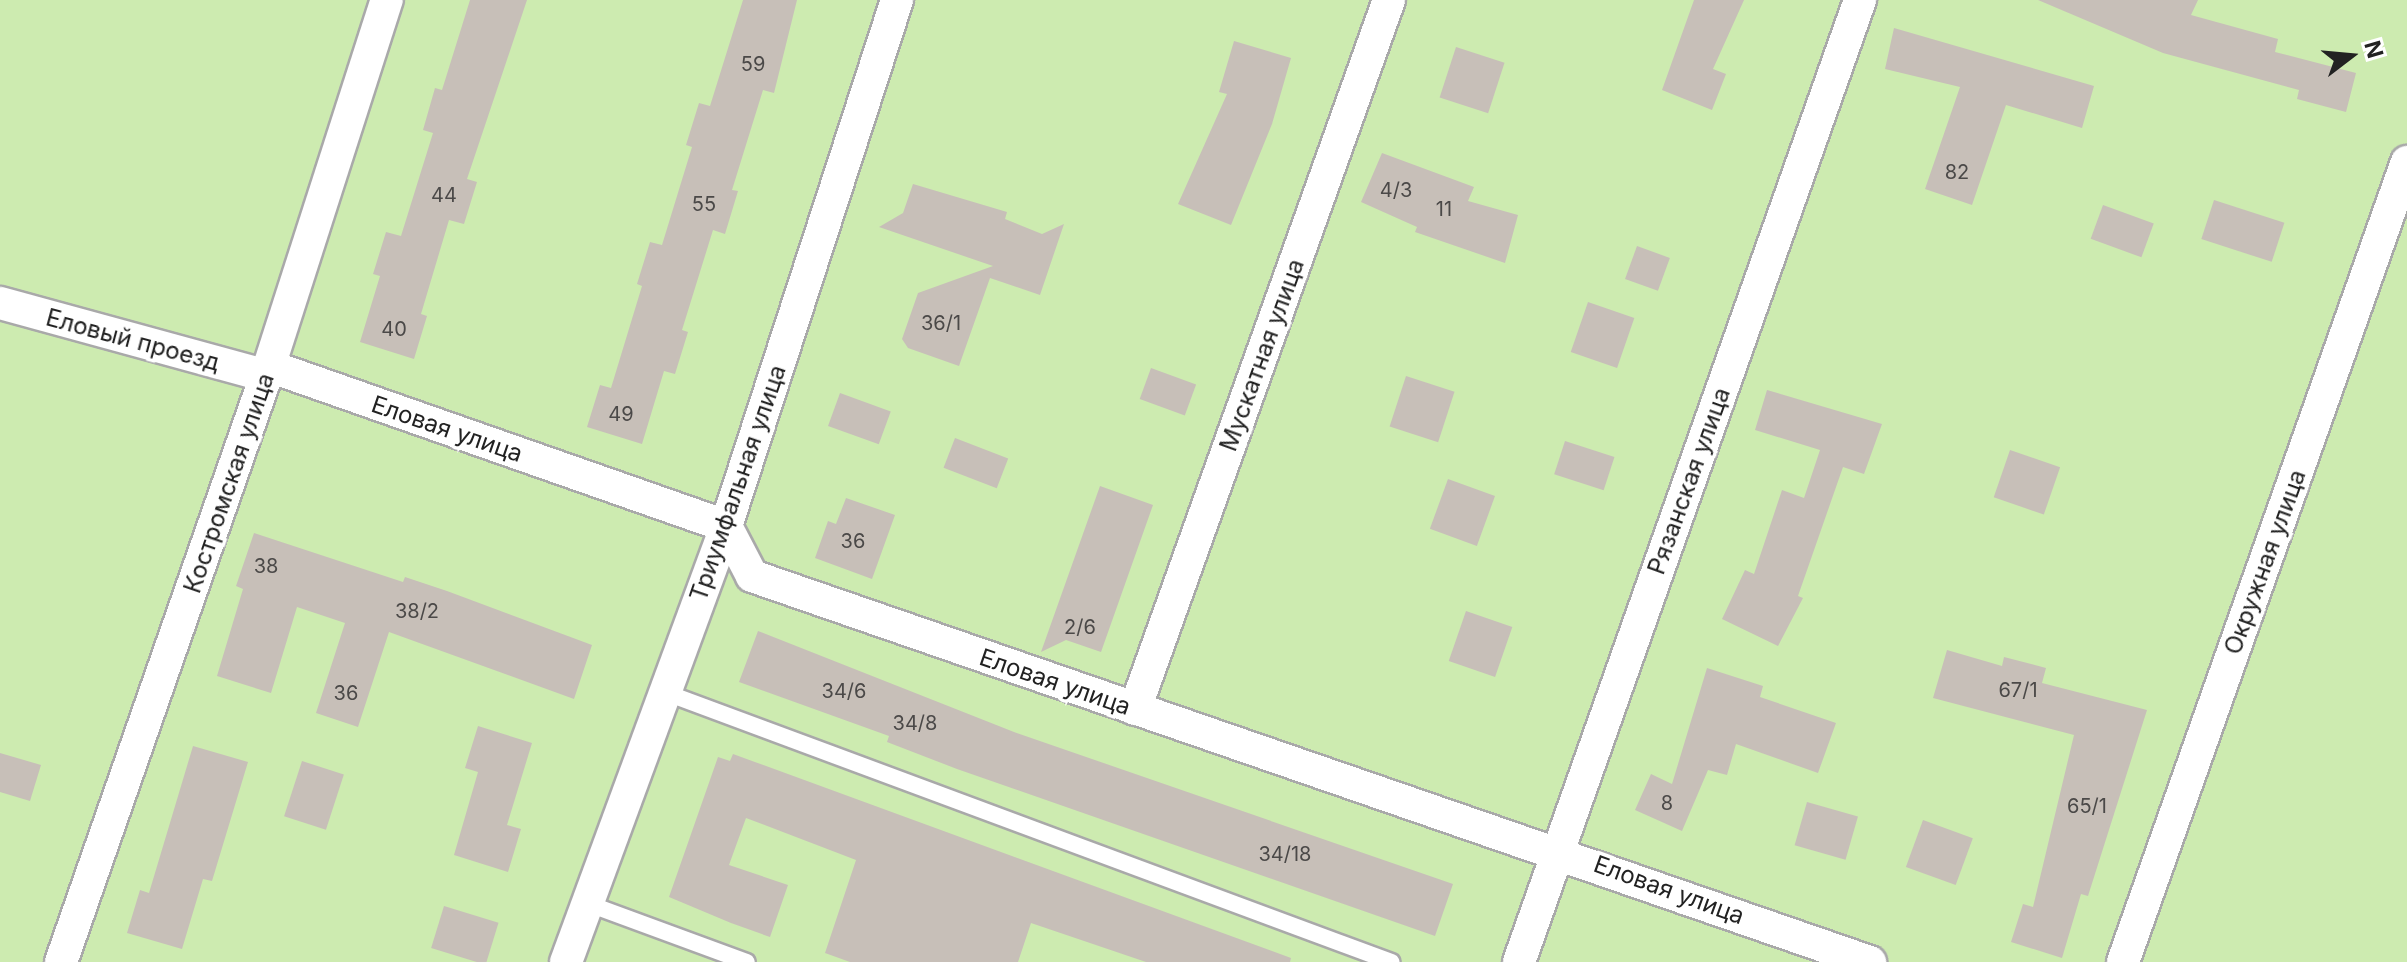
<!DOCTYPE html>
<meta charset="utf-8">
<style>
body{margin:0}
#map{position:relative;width:2407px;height:962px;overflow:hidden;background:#f2efe9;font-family:Inter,sans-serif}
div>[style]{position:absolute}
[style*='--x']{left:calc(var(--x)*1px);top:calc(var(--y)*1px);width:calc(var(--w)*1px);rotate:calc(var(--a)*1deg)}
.grass>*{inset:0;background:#cdebb0;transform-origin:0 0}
.building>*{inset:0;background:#c7bfb8;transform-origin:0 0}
.roads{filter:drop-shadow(2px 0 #a9a9a9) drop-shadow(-2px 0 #a9a9a9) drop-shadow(0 2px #a9a9a9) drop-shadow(0 -2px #a9a9a9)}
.lane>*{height:16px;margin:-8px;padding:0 8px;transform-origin:8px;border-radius:8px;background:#fff}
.street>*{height:32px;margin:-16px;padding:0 16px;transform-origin:16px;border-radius:16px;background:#fff}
span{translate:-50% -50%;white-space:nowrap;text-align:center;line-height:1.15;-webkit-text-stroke:7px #fff;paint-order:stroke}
.number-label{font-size:20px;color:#4b4948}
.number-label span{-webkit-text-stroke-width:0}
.street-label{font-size:24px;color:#222}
.north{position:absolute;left:2311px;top:16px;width:80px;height:80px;-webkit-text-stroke:6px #fff;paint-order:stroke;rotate:74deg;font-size:22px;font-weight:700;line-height:32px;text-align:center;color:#222}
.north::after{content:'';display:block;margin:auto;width:28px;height:36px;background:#222;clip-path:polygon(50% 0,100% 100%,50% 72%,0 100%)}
</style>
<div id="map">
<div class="grass">
<div style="left:0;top:0;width:2407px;height:962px"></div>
</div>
<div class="building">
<div style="clip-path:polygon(470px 0,527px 0,467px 179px,477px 182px,464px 224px,449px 220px,421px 314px,427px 316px,414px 359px,360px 342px,380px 276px,373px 274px,386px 232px,401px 236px,433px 133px,423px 130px,435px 88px,442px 90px)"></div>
<div style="clip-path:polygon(743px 0,797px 0,774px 93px,763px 90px,732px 190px,738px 191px,725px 234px,713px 230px,682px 330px,688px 332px,675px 374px,664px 371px,642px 444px,587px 427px,600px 385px,611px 388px,642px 286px,637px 284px,650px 242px,662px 245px,692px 147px,686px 145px,699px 103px,710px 106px)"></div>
<div style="clip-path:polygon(1694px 0,1744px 0,1713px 69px,1726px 74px,1712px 110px,1662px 90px)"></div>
<div style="clip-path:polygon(2038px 0,2198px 0,2191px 15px,2278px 39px,2275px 52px,2356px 73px,2346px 112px,2297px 99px,2299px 90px,2163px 53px)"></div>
<div style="clip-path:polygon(1894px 28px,2094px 86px,2082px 128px,2006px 105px,1972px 205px,1925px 189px,1960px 87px,1885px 69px)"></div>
<div style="clip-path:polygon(1234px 41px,1291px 58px,1272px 124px,1231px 225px,1178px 204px,1227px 94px,1219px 92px)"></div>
<div style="left:1456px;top:47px;width:51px;height:53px;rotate:18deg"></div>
<div style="clip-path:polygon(1382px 153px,1474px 187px,1468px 201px,1518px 215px,1505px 263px,1415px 232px,1417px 227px,1361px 202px)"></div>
<div style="clip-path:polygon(913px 184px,1007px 212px,1005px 219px,1042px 234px,1064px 224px,1040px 295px,990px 278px,959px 366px,908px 348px,902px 339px,918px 293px,993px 266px,879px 227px,903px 213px)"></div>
<div style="left:2214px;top:200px;width:74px;height:41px;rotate:18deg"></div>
<div style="left:2103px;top:205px;width:54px;height:36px;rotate:20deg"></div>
<div style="left:1637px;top:246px;width:35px;height:35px;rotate:20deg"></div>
<div style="left:1588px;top:302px;width:49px;height:53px;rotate:19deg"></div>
<div style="left:1151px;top:368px;width:48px;height:33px;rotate:20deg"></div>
<div style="left:1406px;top:376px;width:51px;height:53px;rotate:18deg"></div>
<div style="clip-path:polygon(1767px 390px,1882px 424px,1864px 474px,1843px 467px,1798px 596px,1803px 598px,1778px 646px,1722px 619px,1745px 570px,1754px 574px,1782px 490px,1804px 498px,1820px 450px,1755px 430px)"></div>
<div style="left:840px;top:393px;width:54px;height:35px;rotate:20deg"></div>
<div style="left:955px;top:438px;width:57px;height:32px;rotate:21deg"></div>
<div style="left:1565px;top:441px;width:52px;height:35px;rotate:18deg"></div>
<div style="left:2010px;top:450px;width:53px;height:50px;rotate:19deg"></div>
<div style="left:1448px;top:479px;width:50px;height:53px;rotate:20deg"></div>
<div style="clip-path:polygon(1100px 486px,1153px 505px,1101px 652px,1066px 640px,1041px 652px)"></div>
<div style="clip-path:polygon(846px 498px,895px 515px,872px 579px,815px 558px,828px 521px,836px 524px)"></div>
<div style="clip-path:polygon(254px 533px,403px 582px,405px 577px,447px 591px,592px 645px,574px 699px,389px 632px,358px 727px,316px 713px,345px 623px,297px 607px,271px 693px,217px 676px,243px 589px,236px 586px)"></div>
<div style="left:1466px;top:611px;width:49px;height:53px;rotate:19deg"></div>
<div style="clip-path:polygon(758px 631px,1014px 732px,1453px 884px,1435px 936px,957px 769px,887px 742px,889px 736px,739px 682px)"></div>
<div style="clip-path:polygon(1947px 650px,2002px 666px,2004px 657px,2046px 668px,2042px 683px,2147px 710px,2088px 896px,2081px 894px,2062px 958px,2011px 942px,2023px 904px,2033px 907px,2074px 735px,1933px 698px)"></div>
<div style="clip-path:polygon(1707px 668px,1763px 686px,1760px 697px,1836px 723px,1818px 773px,1736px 744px,1727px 775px,1708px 770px,1682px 831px,1635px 810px,1651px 774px,1672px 784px)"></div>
<div style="clip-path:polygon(478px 726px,532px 743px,507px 825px,521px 829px,508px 872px,454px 855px,478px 772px,465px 768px)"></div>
<div style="clip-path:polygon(193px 746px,248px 762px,212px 881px,203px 879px,182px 949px,127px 933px,140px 890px,149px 893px)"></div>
<div style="clip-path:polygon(0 753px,41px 765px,30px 801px,0 792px)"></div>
<div style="clip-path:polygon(733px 754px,1291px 958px,1290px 962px,1146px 962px,1031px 923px,1018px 962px,850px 962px,825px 953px,856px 860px,746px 818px,729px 865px,788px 885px,770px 937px,731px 923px,669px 897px,718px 757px,730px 761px)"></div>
<div style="left:302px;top:761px;width:44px;height:58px;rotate:18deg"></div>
<div style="left:1807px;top:802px;width:53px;height:45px;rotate:16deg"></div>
<div style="left:1923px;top:820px;width:53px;height:50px;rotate:20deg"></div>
<div style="left:444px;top:906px;width:57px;height:44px;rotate:17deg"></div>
</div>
<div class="roads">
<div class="lane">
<div style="--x:664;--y:692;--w:776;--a:20.37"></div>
<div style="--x:589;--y:904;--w:168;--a:20.2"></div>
</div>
<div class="street">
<div style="--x:0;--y:303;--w:276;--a:15.3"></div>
<div style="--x:269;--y:366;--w:484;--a:19.3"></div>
<div style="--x:726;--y:526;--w:56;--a:62.5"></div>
<div style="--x:752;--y:576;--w:1183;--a:19.05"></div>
<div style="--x:1135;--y:709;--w:753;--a:-70.29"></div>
<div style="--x:61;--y:962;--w:621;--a:-70.72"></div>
<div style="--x:266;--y:376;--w:395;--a:-72.2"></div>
<div style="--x:566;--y:962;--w:464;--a:-69.8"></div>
<div style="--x:726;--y:526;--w:553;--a:-71.99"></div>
<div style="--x:1519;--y:962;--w:1021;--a:-70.48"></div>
<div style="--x:2123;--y:962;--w:849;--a:-70.46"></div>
</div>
</div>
<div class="number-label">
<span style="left:753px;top:64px">59</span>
<span style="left:1957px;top:172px">82</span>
<span style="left:1396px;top:190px">4/3</span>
<span style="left:444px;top:195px">44</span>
<span style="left:704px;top:204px">55</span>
<span style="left:1444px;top:209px">11</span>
<span style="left:941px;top:323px">36/1</span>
<span style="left:394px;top:329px">40</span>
<span style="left:621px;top:414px">49</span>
<span style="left:853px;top:541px">36</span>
<span style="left:266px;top:566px">38</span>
<span style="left:417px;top:611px">38/2</span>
<span style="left:1080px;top:627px">2/6</span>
<span style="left:2018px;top:690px">67/1</span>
<span style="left:844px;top:691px">34/6</span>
<span style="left:346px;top:693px">36</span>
<span style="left:915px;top:723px">34/8</span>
<span style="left:1667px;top:803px">8</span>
<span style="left:2087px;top:806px">65/1</span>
<span style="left:1285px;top:854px">34/18</span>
</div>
<div class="street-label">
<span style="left:133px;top:340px;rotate:15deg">Еловый проезд</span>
<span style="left:1262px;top:355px;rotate:-70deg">Мускатная улица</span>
<span style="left:447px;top:429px;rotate:19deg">Еловая улица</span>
<span style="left:1689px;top:481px;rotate:-70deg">Рязанская улица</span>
<span style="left:229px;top:483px;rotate:-71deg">Костромская улица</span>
<span style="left:738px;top:483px;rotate:-71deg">Триумфальная улица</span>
<span style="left:2265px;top:562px;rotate:-70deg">Окружная улица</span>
<span style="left:1055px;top:682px;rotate:19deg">Еловая улица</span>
<span style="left:1669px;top:890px;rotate:20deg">Еловая улица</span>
</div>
<div class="north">N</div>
</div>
